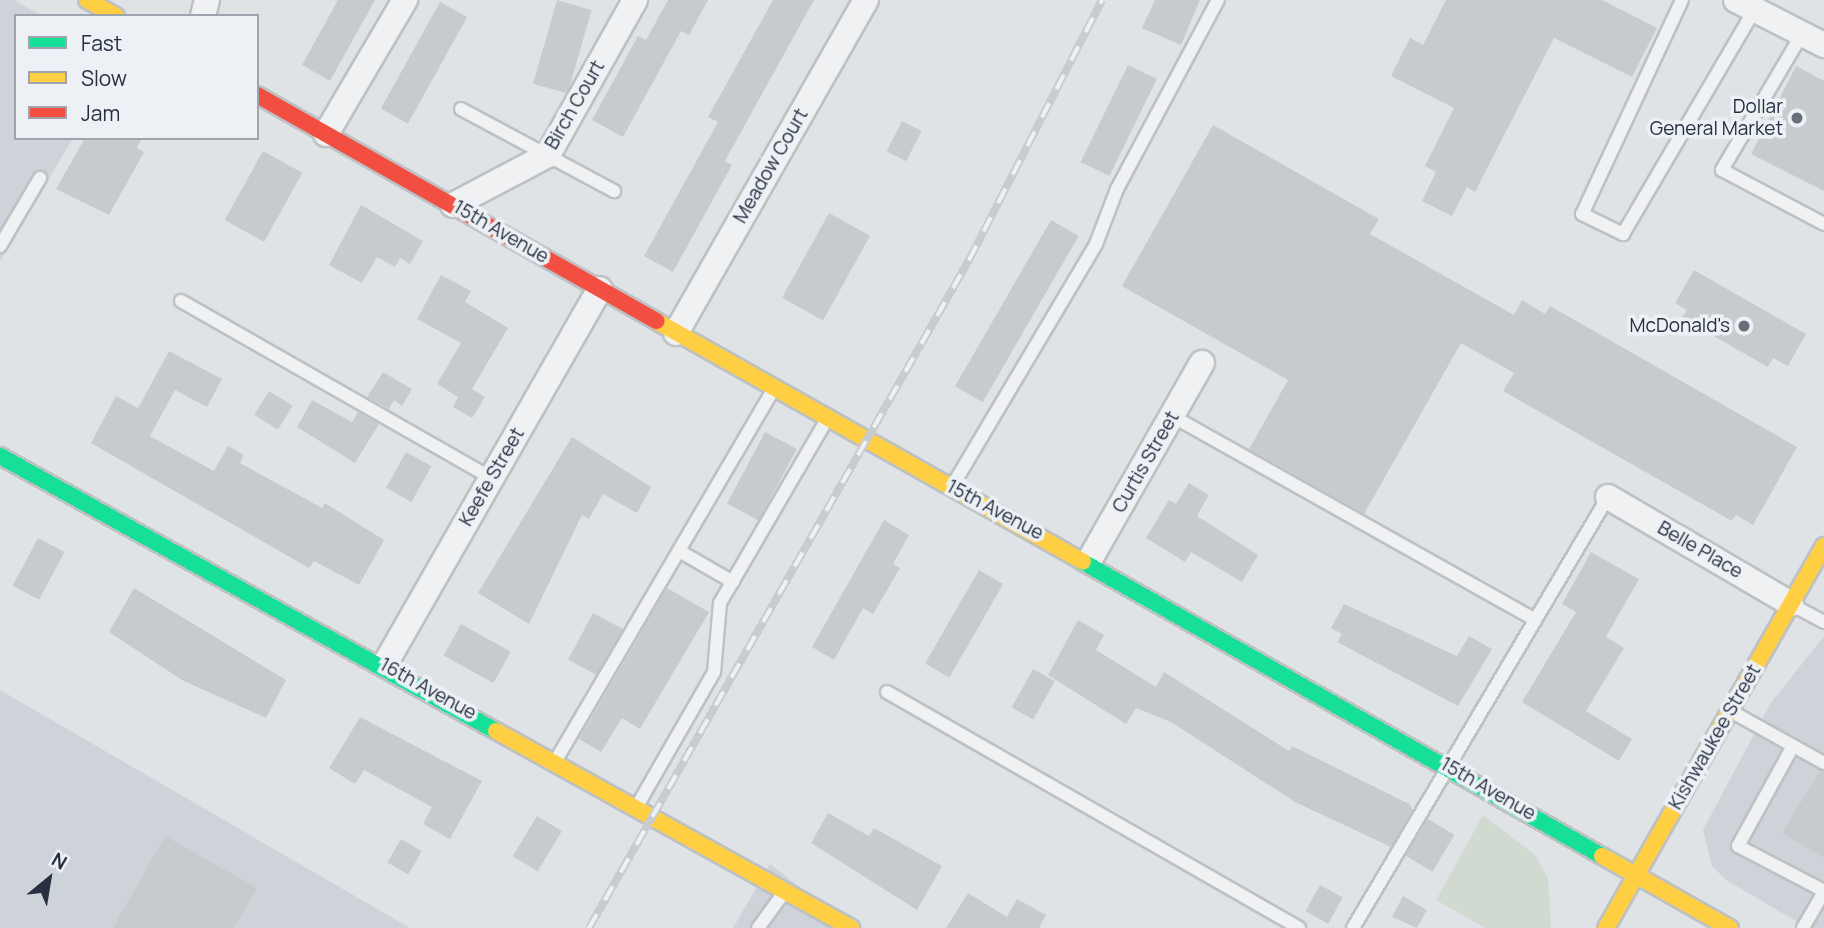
<!DOCTYPE html>
<style>
body{margin:0}
#map{position:relative;width:1824px;height:928px;overflow:hidden;background:#e0e3e6;font-family:Manrope,sans-serif}
div>[style]{position:absolute}
[style*='--x']{left:calc(var(--x)*1px);top:calc(var(--y)*1px);width:calc(var(--w)*1px);rotate:calc(var(--a)*1deg)}
.built>*{inset:0;background:#ced2d9}
.green>*{inset:0;background:#d1dad1}
.building>*{inset:0;background:#c8cbce;transform-origin:0 0}
.roads{filter:drop-shadow(2px 0 #bec1c4) drop-shadow(-2px 0 #bec1c4) drop-shadow(0 2px #bec1c4) drop-shadow(0 -2px #bec1c4)}
.lane>*{height:12px;margin:-6px;padding:0 6px;transform-origin:6px;border-radius:6px;background:#f0f1f2}
.street>*{height:24px;margin:-12px;padding:0 12px;transform-origin:12px;border-radius:12px;background:#f0f1f2}
.fast>*{height:16px;margin:-8px;padding:0 8px;transform-origin:8px;border-radius:8px;background:#16e098}
.slow>*{height:16px;margin:-8px;padding:0 8px;transform-origin:8px;border-radius:8px;background:#ffcf43}
.jam>*{height:16px;margin:-8px;padding:0 8px;transform-origin:8px;border-radius:8px;background:#f24e42}
.rail>*{height:8px;margin-top:-4px;transform-origin:0;background:repeating-linear-gradient(90deg,#edf1f6 0 16px,#c9cbcd 0 32px);box-sizing:border-box;border-block:2px solid #c9cbcd}
.dots>*{width:19px;height:19px;translate:-50% -50%;box-sizing:border-box;border:4px solid #edf1f6;border-radius:50%}
span{translate:-50% -50%;white-space:nowrap;text-align:center;line-height:1.15;-webkit-text-stroke:7px #edf1f6;paint-order:stroke}
.street-label{font-size:19px;color:#263040}
.poi-label{font-size:19px;color:#263040}
.right{translate:-100% -50%;text-align:right}
.legend{position:absolute;left:14px;top:14px;width:245px;height:126px;box-sizing:border-box;background:#edf1f6;border:2px solid #9da4ad;margin:0;padding:9px 12px;list-style:none;font-size:21px;color:#263040}
.legend li{display:flex;align-items:center;gap:14px;height:35px}
.legend b{width:35px;border:2px solid #9da4ad}
.north{position:absolute;left:14px;top:844px;width:70px;height:70px;-webkit-text-stroke:5px #edf1f6;paint-order:stroke;rotate:30deg;font-size:19px;font-weight:700;line-height:28px;text-align:center;color:#263040}
.north::after{content:'';display:block;margin:auto;width:24px;height:32px;background:#263040;clip-path:polygon(50% 0,100% 100%,50% 72%,0 100%)}
</style>
<div id="map">
<div class="built">
<div style="clip-path:polygon(0 0,14px 0,42px 16px,16px 16px,16px 138px,73px 138px,0 261px)"></div>
<div style="clip-path:polygon(1824px 636px,1824px 928px,1808px 928px,1726px 880px,1712px 866px,1703px 830px,1770px 704px)"></div>
<div style="clip-path:polygon(0 690px,410px 928px,0 928px)"></div>
<div style="clip-path:polygon(770px 864px,852px 928px,733px 928px)"></div>
</div>
<div class="green">
<div style="clip-path:polygon(1483px 815px,1536px 856px,1548px 878px,1551px 928px,1485px 928px,1436px 900px)"></div>
</div>
<div class="building">
<div style="clip-path:polygon(338px 0,375px 0,330px 81px,302px 65px)"></div>
<div style="left:557px;top:0;width:36px;height:87px;rotate:16deg"></div>
<div style="clip-path:polygon(668px 0,708px 0,689px 35px,681px 31px,623px 137px,592px 120px,638px 36px,646px 40px)"></div>
<div style="clip-path:polygon(773px 0,814px 0,725px 161px,732px 165px,673px 272px,644px 256px,718px 122px,708px 117px)"></div>
<div style="clip-path:polygon(1155px 0,1200px 0,1181px 45px,1142px 28px)"></div>
<div style="clip-path:polygon(1446px 0,1602px 0,1657px 28px,1632px 77px,1554px 38px,1475px 192px,1467px 187px,1452px 216px,1422px 201px,1436px 172px,1425px 166px,1454px 108px,1391px 76px,1410px 38px,1423px 45px)"></div>
<div style="left:440px;top:2px;width:31px;height:122px;rotate:29deg"></div>
<div style="left:1128px;top:65px;width:32px;height:108px;rotate:26deg"></div>
<div style="clip-path:polygon(1796px 66px,1824px 81px,1824px 191px,1751px 154px)"></div>
<div style="left:902px;top:121px;width:22px;height:34px;rotate:27deg"></div>
<div style="clip-path:polygon(1213px 125px,1379px 219px,1370px 234px,1514px 315px,1522px 300px,1545px 314px,1550px 306px,1797px 447px,1753px 525px,1736px 515px,1732px 521px,1503px 391px,1514px 373px,1461px 343px,1364px 514px,1249px 449px,1288px 380px,1122px 286px)"></div>
<div style="clip-path:polygon(85px 138px,142px 138px,137px 148px,144px 152px,109px 215px,56px 189px)"></div>
<div style="left:263px;top:151px;width:45px;height:79px;rotate:29deg"></div>
<div style="clip-path:polygon(361px 205px,423px 241px,410px 264px,400px 258px,395px 267px,377px 257px,362px 283px,329px 265px)"></div>
<div style="left:829px;top:213px;width:47px;height:97px;rotate:29deg"></div>
<div style="left:1051px;top:220px;width:32px;height:192px;rotate:30deg"></div>
<div style="clip-path:polygon(1694px 270px,1806px 334px,1788px 366px,1773px 358px,1768px 367px,1682px 318px,1687px 310px,1675px 303px)"></div>
<div style="clip-path:polygon(441px 275px,471px 291px,465px 302px,508px 328px,472px 389px,485px 397px,472px 418px,453px 407px,458px 397px,437px 384px,461px 343px,417px 319px)"></div>
<div style="clip-path:polygon(169px 351px,222px 379px,207px 407px,175px 390px,150px 436px,214px 471px,228px 446px,244px 455px,240px 463px,322px 508px,325px 503px,384px 540px,359px 585px,314px 561px,309px 568px,91px 443px,116px 396px,138px 408px)"></div>
<div style="clip-path:polygon(383px 372px,412px 389px,402px 406px,394px 400px,389px 409px,367px 397px)"></div>
<div style="left:269px;top:391px;width:28px;height:28px;rotate:32deg"></div>
<div style="clip-path:polygon(312px 400px,352px 422px,358px 412px,379px 424px,355px 463px,297px 427px)"></div>
<div style="left:765px;top:432px;width:36px;height:81px;rotate:28deg"></div>
<div style="clip-path:polygon(572px 437px,651px 487px,637px 513px,603px 494px,589px 519px,582px 515px,529px 624px,478px 593px)"></div>
<div style="left:406px;top:452px;width:29px;height:41px;rotate:29deg"></div>
<div style="clip-path:polygon(1189px 483px,1209px 495px,1197px 516px,1258px 555px,1242px 582px,1191px 552px,1185px 562px,1146px 538px,1169px 500px,1176px 504px)"></div>
<div style="clip-path:polygon(884px 520px,909px 535px,893px 564px,900px 568px,873px 614px,863px 608px,834px 660px,812px 647px)"></div>
<div style="left:38px;top:538px;width:30px;height:54px;rotate:28deg"></div>
<div style="clip-path:polygon(1591px 552px,1639px 579px,1606px 637px,1624px 648px,1586px 711px,1632px 739px,1619px 761px,1522px 702px,1576px 612px,1562px 604px)"></div>
<div style="left:979px;top:570px;width:28px;height:108px;rotate:30deg"></div>
<div style="clip-path:polygon(134px 588px,286px 680px,266px 718px,182px 680px,109px 632px)"></div>
<div style="clip-path:polygon(667px 588px,709px 612px,640px 729px,622px 718px,601px 752px,579px 739px)"></div>
<div style="clip-path:polygon(1344px 604px,1457px 656px,1469px 636px,1492px 649px,1458px 706px,1337px 642px,1342px 634px,1331px 628px)"></div>
<div style="left:593px;top:613px;width:34px;height:53px;rotate:28deg"></div>
<div style="clip-path:polygon(1078px 620px,1104px 635px,1096px 650px,1156px 687px,1164px 672px,1289px 751px,1292px 746px,1409px 804px,1413px 810px,1391px 847px,1295px 802px,1171px 722px,1136px 708px,1126px 724px,1048px 675px)"></div>
<div style="left:461px;top:624px;width:57px;height:36px;rotate:29deg"></div>
<div style="left:1033px;top:669px;width:25px;height:44px;rotate:29deg"></div>
<div style="clip-path:polygon(360px 717px,482px 781px,450px 839px,423px 824px,432px 807px,364px 770px,355px 784px,329px 768px)"></div>
<div style="clip-path:polygon(1820px 771px,1824px 772px,1824px 858px,1782px 833px)"></div>
<div style="clip-path:polygon(828px 813px,869px 836px,874px 828px,942px 866px,917px 910px,811px 843px)"></div>
<div style="left:537px;top:816px;width:29px;height:47px;rotate:31deg"></div>
<div style="left:1428px;top:819px;width:31px;height:43px;rotate:31deg"></div>
<div style="clip-path:polygon(165px 836px,257px 888px,234px 928px,113px 928px)"></div>
<div style="left:401px;top:839px;width:24px;height:27px;rotate:30deg"></div>
<div style="left:1320px;top:885px;width:26px;height:30px;rotate:29deg"></div>
<div style="clip-path:polygon(968px 893px,1007px 917px,1017px 899px,1046px 915px,1039px 928px,946px 928px)"></div>
<div style="clip-path:polygon(1403px 896px,1427px 910px,1417px 928px,1392px 917px)"></div>
</div>
<div class="roads">
<div class="lane">
<div style="--x:1682;--y:0;--w:236;--a:115"></div>
<div style="--x:1582;--y:214;--w:46;--a:26"></div>
<div style="--x:1623;--y:234;--w:261;--a:-59.6"></div>
<div style="--x:1802;--y:34;--w:158;--a:120.5"></div>
<div style="--x:1722;--y:170;--w:115;--a:27.9"></div>
<div style="--x:461;--y:109;--w:174;--a:28.2"></div>
<div style="--x:0;--y:246;--w:79;--a:-59.5"></div>
<div style="--x:181;--y:301;--w:357;--a:29.7"></div>
<div style="--x:1172;--y:416;--w:416;--a:29.3"></div>
<div style="--x:953;--y:485;--w:280;--a:-59.3"></div>
<div style="--x:1096;--y:244;--w:59;--a:-69.1"></div>
<div style="--x:1117;--y:189;--w:214;--a:-61.9"></div>
<div style="--x:681;--y:552;--w:60;--a:30"></div>
<div style="--x:1794;--y:606;--w:34;--a:28"></div>
<div style="--x:887;--y:692;--w:475;--a:29.8"></div>
<div style="--x:1734;--y:713;--w:103;--a:29.1"></div>
<div style="--x:1793;--y:746;--w:114;--a:118.8"></div>
<div style="--x:1738;--y:846;--w:97;--a:27.6"></div>
<div style="--x:556;--y:760;--w:429;--a:-59.6"></div>
<div style="--x:637;--y:806;--w:155;--a:-60.1"></div>
<div style="--x:714;--y:672;--w:69;--a:-85"></div>
<div style="--x:720;--y:603;--w:213;--a:-59.8"></div>
<div style="--x:758;--y:928;--w:42;--a:-53.7"></div>
<div style="--x:1353;--y:928;--w:501;--a:-59.39"></div>
<div style="--x:1803;--y:928;--w:39;--a:-60"></div>
</div>
<div class="street">
<div style="--x:1736;--y:0;--w:99;--a:27.1"></div>
<div style="--x:203;--y:16;--w:16;--a:-76"></div>
<div style="--x:326;--y:134;--w:156;--a:-59.5"></div>
<div style="--x:453;--y:205;--w:107;--a:-27.8"></div>
<div style="--x:548;--y:155;--w:178;--a:-60.7"></div>
<div style="--x:676;--y:333;--w:383;--a:-60.3"></div>
<div style="--x:1608;--y:497;--w:212;--a:30.3"></div>
<div style="--x:1089;--y:561;--w:228;--a:-60.3"></div>
<div style="--x:385;--y:664;--w:432;--a:-60.2"></div>
</div>
<div class="fast">
<div style="--x:0;--y:456;--w:567;--a:29.01"></div>
<div style="--x:1083;--y:562;--w:596;--a:29.53"></div>
</div>
<div class="slow">
<div style="--x:87;--y:0;--w:33;--a:29"></div>
<div style="--x:656;--y:321;--w:490;--a:29.4"></div>
<div style="--x:496;--y:731;--w:406;--a:29"></div>
<div style="--x:1602;--y:856;--w:147;--a:29.4"></div>
<div style="--x:1606;--y:928;--w:440;--a:-60.3"></div>
</div>
<div class="jam">
<div style="--x:257;--y:95;--w:459;--a:29.5"></div>
</div>
</div>
<div class="rail">
<div style="--x:589;--y:928;--w:769;--a:-60.37"></div>
<div style="--x:969;--y:260;--w:292;--a:-62.9"></div>
</div>
<div class="dots">
<div style="left:1797px;top:118px;background:#676f7a"></div>
<div style="left:1744px;top:326px;background:#676f7a"></div>
</div>
<div class="street-label">
<span style="left:575px;top:105px;rotate:-60deg">Birch Court</span>
<span style="left:771px;top:166px;rotate:-60deg">Meadow Court</span>
<span style="left:501px;top:232px;rotate:30deg">15th Avenue</span>
<span style="left:1146px;top:462px;rotate:-60deg">Curtis Street</span>
<span style="left:492px;top:477px;rotate:-60deg">Keefe Street</span>
<span style="left:995px;top:510px;rotate:28deg">15th Avenue</span>
<span style="left:1700px;top:550px;rotate:30deg">Belle Place</span>
<span style="left:428px;top:689px;rotate:29deg">16th Avenue</span>
<span style="left:1715px;top:737px;rotate:-60deg">Kishwaukee Street</span>
<span style="left:1488px;top:789px;rotate:30deg">15th Avenue</span>
</div>
<div class="poi-label">
<span class="right" style="left:1783px;top:118px">Dollar<br>General Market</span>
<span class="right" style="left:1730px;top:326px">McDonald's</span>
</div>
<ul class="legend">
<li><b style="height:9px;background:#16e098"></b>Fast</li>
<li><b style="height:9px;background:#ffcf43"></b>Slow</li>
<li><b style="height:9px;background:#f24e42"></b>Jam</li>
</ul>
<div class="north">N</div>
</div>
